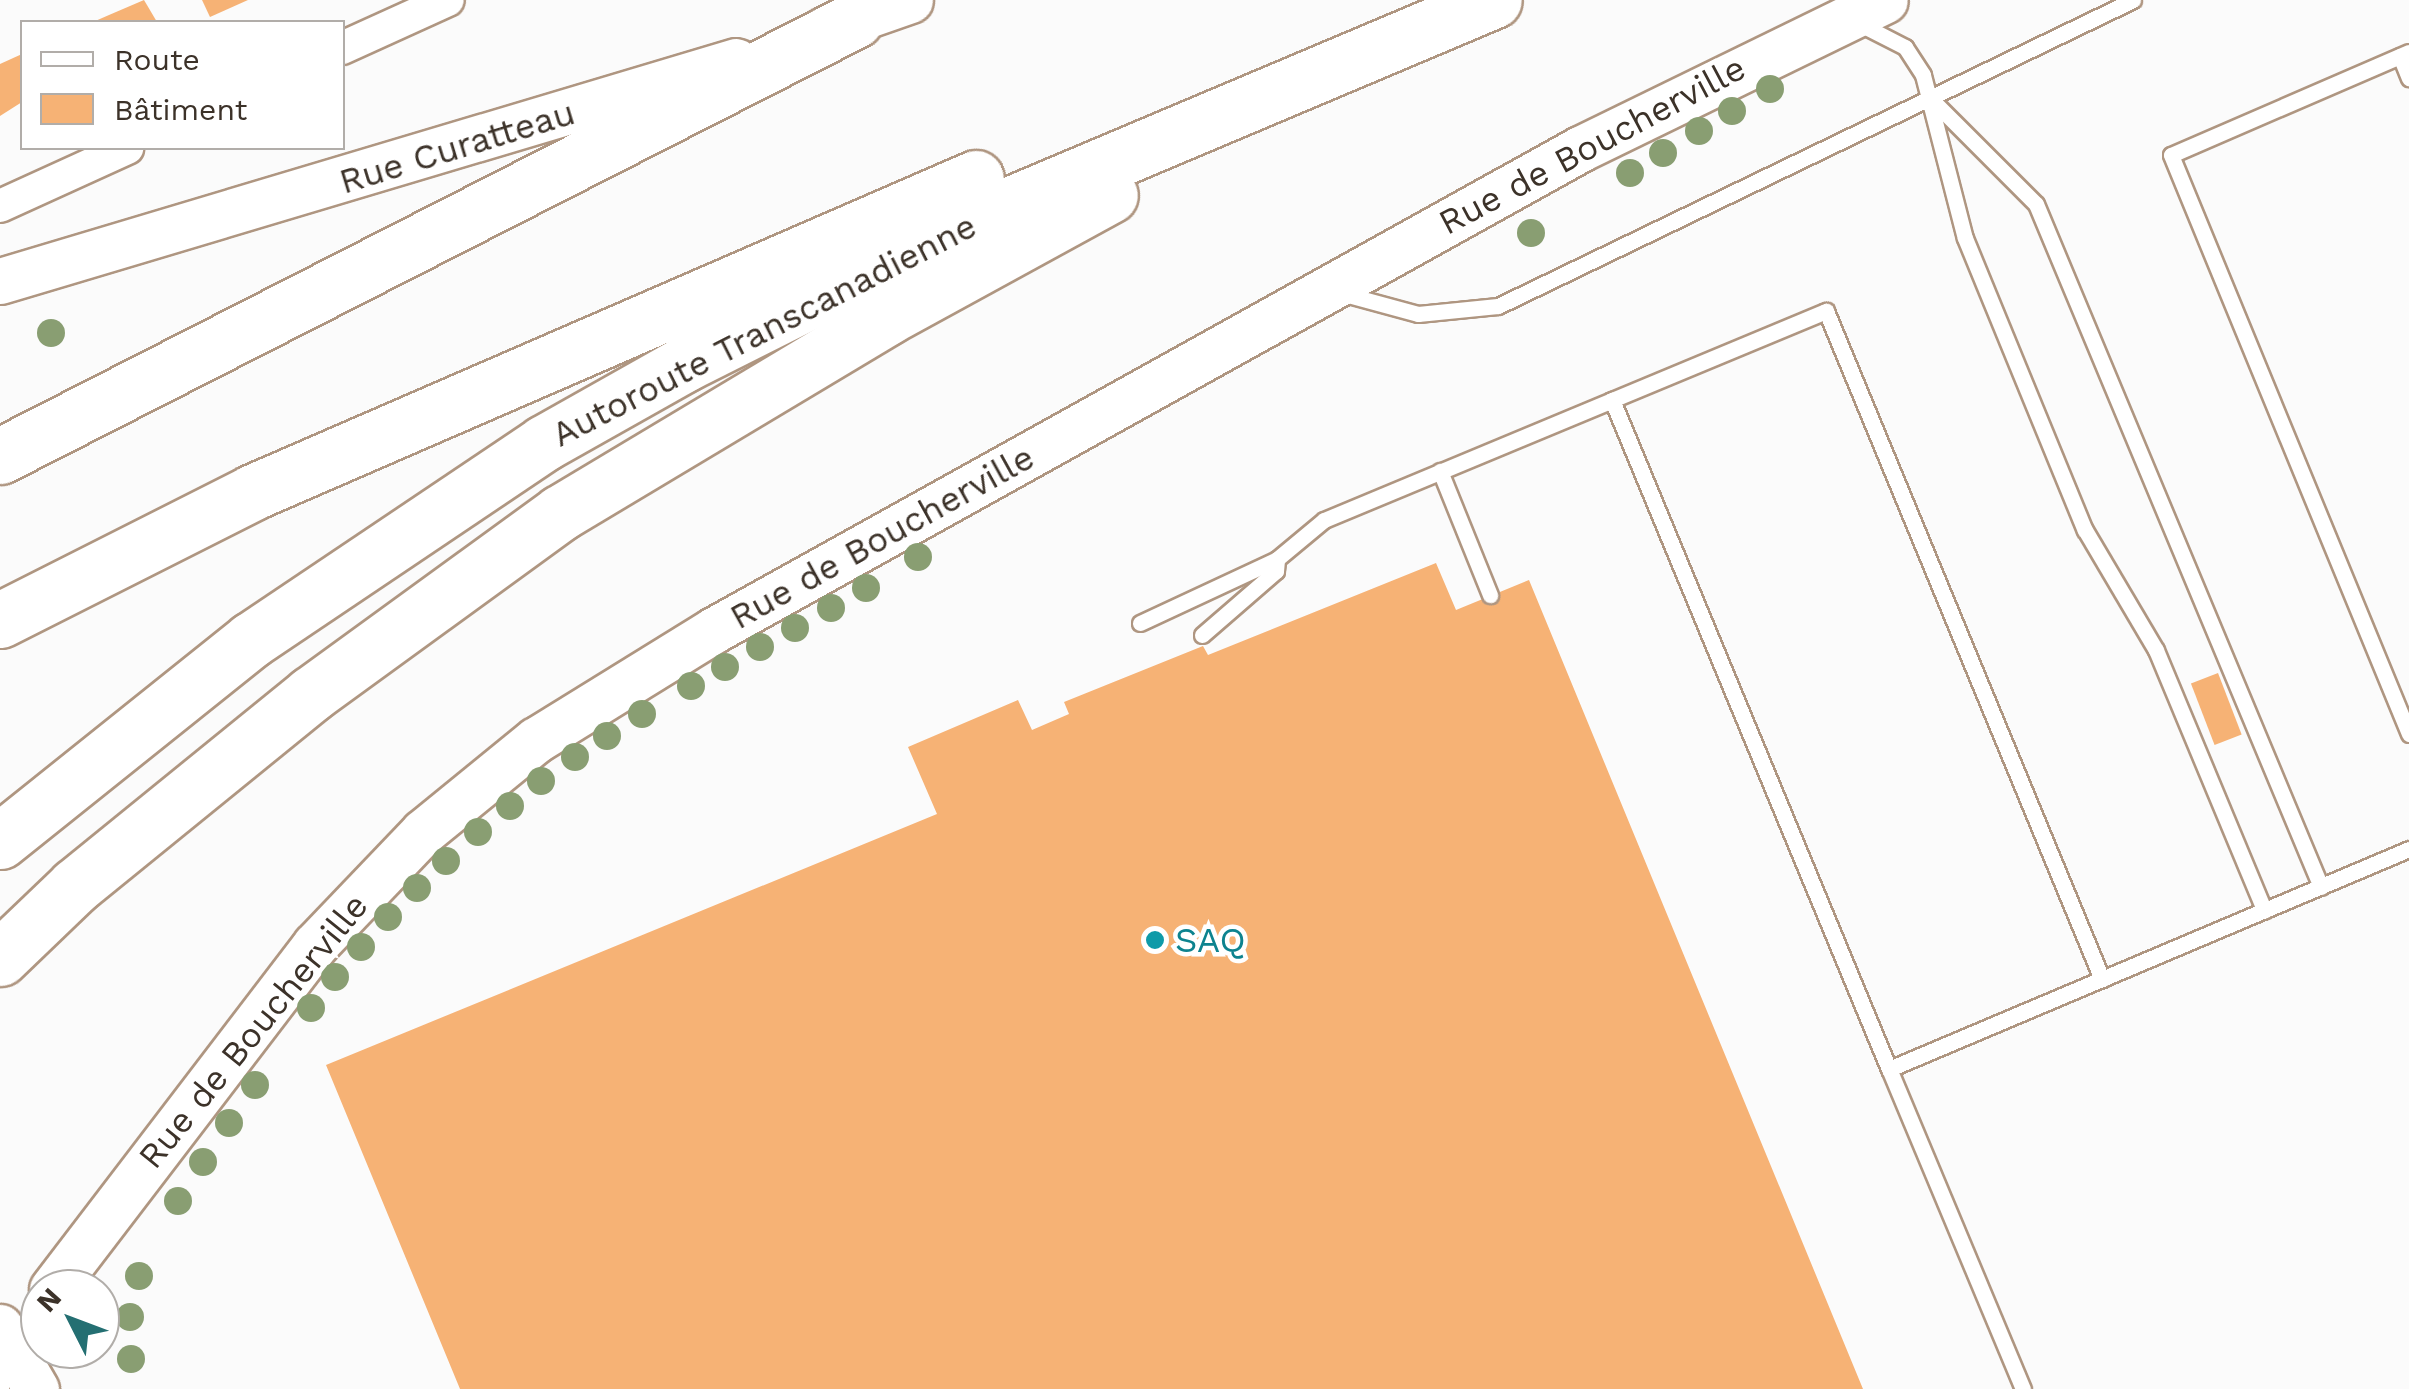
<!DOCTYPE html>
<meta charset="utf-8">
<style>
body{margin:0}
#map{position:relative;width:2409px;height:1389px;overflow:hidden;background:#fbfbfb;font-family:"Work Sans",sans-serif}
div>[style]{position:absolute}
[style*='--x']{left:calc(var(--x)*1px);top:calc(var(--y)*1px);width:calc(var(--w)*1px);rotate:calc(var(--a)*1deg)}
.building>*{inset:0;background:#f6b275;transform-origin:0 0}
.roads{filter:drop-shadow(2px 0 #af9681) drop-shadow(-2px 0 #af9681) drop-shadow(0 2px #af9681) drop-shadow(0 -2px #af9681)}
.lane>*{height:15px;margin:-7.5px;padding:0 7.5px;transform-origin:7.5px;border-radius:7.5px;background:#fff}
.street>*{height:32px;margin:-16px;padding:0 16px;transform-origin:16px;border-radius:16px;background:#fff}
.secondary>*{height:45px;margin:-22.5px;padding:0 22.5px;transform-origin:22.5px;border-radius:22.5px;background:#fff}
.highway>*{height:55px;margin:-27.5px;padding:0 27.5px;transform-origin:27.5px;border-radius:27.5px;background:#fff}
.trees>*{width:28px;height:28px;margin:-14px;border-radius:50%;background:#899e72}
.dots>*{width:28px;height:28px;translate:-50% -50%;box-sizing:border-box;border:5px solid #fff;border-radius:50%}
span{translate:-50% -50%;white-space:nowrap;text-align:center;line-height:1.15;-webkit-text-stroke:9px #fff;paint-order:stroke}
.street-label{font-size:35px;color:#3c3229}
.culture-label{font-size:35px;color:#0d838f}
.left{translate:0 -50%;text-align:left}
.legend{position:absolute;left:20px;top:20px;width:325px;height:130px;box-sizing:border-box;background:#fff;border:2px solid #b1ada9;margin:0;padding:12px 18px;list-style:none;font-size:30px;color:#3c3229}
.legend li{display:flex;align-items:center;gap:20px;height:50px}
.legend b{width:50px;border:2px solid #b1ada9}
.north{position:absolute;left:20px;top:1269px;width:100px;height:100px;box-sizing:border-box;background:#fff;border:2px solid #b1ada9;border-radius:50%;rotate:312deg;font-size:28px;font-weight:700;line-height:40px;text-align:center;color:#3c3229}
.north::after{content:'';display:block;margin:auto;width:35px;height:45px;background:#246f72;clip-path:polygon(50% 0,100% 100%,50% 72%,0 100%)}
</style>
<div id="map">
<div class="building">
<div style="clip-path:polygon(144px 0,157px 22px,93px 22px,109px 15px)"></div>
<div style="clip-path:polygon(202px 0,248px 0,210px 17px)"></div>
<div style="clip-path:polygon(22px 54px,22px 102px,0 116px,0 64px)"></div>
<div style="clip-path:polygon(1436px 563px,1456px 610px,1529px 580px,1863px 1389px,460px 1389px,326px 1065px,937px 814px,908px 747px,1018px 700px,1032px 730px,1069px 714px,1064px 702px,1203px 646px,1208px 655px)"></div>
<div style="left:2218px;top:673px;width:66px;height:29px;rotate:69deg"></div>
</div>
<div class="roads">
<div class="lane">
<div style="--x:1858;--y:23;--w:53;--a:27.1"></div>
<div style="--x:1905;--y:47;--w:33;--a:57"></div>
<div style="--x:1923;--y:75;--w:168;--a:75.6"></div>
<div style="--x:1965;--y:238;--w:316;--a:67.7"></div>
<div style="--x:2085;--y:530;--w:139;--a:59.4"></div>
<div style="--x:2156;--y:650;--w:282;--a:67.4"></div>
<div style="--x:2409;--y:52;--w:259;--a:156.6"></div>
<div style="--x:2171;--y:155;--w:626;--a:67.65"></div>
<div style="--x:2400;--y:56;--w:24;--a:68"></div>
<div style="--x:1934;--y:102;--w:144;--a:45"></div>
<div style="--x:2036;--y:204;--w:740;--a:67.35"></div>
<div style="--x:1337;--y:292;--w:84;--a:15.2"></div>
<div style="--x:1418;--y:314;--w:80;--a:-5.7"></div>
<div style="--x:1498;--y:306;--w:705;--a:-25.73"></div>
<div style="--x:1612;--y:400;--w:232;--a:-22.6"></div>
<div style="--x:1826;--y:311;--w:723;--a:67.55"></div>
<div style="--x:1440;--y:471;--w:134;--a:68"></div>
<div style="--x:1140;--y:623;--w:151;--a:-25"></div>
<div style="--x:1277;--y:559;--w:61;--a:-39.7"></div>
<div style="--x:1324;--y:520;--w:312;--a:-22.6"></div>
<div style="--x:1612;--y:400;--w:724;--a:67.51"></div>
<div style="--x:1202;--y:635;--w:98;--a:-40.9"></div>
<div style="--x:1276;--y:571;--w:12;--a:-85"></div>
<div style="--x:1;--y:1389;--w:31;--a:-81"></div>
<div style="--x:2023;--y:1389;--w:347;--a:-112.7"></div>
<div style="--x:1889;--y:1069;--w:565;--a:-22.93"></div>
</div>
<div class="street">
<div style="--x:342;--y:48;--w:116;--a:-24.4"></div>
<div style="--x:0;--y:206;--w:140;--a:-24.5"></div>
</div>
<div class="secondary">
<div style="--x:824;--y:30;--w:91;--a:-19.2"></div>
<div style="--x:0;--y:281;--w:768;--a:-16.64"></div>
<div style="--x:52;--y:1289;--w:433;--a:-52.6"></div>
<div style="--x:315;--y:945;--w:156;--a:-46.3"></div>
<div style="--x:423;--y:832;--w:146;--a:-39.2"></div>
<div style="--x:536;--y:740;--w:209;--a:-31.7"></div>
<div style="--x:714;--y:630;--w:991;--a:-29.05"></div>
<div style="--x:1580;--y:149;--w:339;--a:-26"></div>
<div style="--x:0;--y:1327;--w:72;--a:59.9"></div>
</div>
<div class="highway">
<div style="--x:0;--y:456;--w:960;--a:-27.02"></div>
<div style="--x:0;--y:620;--w:284;--a:-26.8"></div>
<div style="--x:253;--y:492;--w:788;--a:-23.48"></div>
<div style="--x:0;--y:841;--w:322;--a:-38.7"></div>
<div style="--x:251;--y:640;--w:353;--a:-33.9"></div>
<div style="--x:544;--y:443;--w:161;--a:-29.4"></div>
<div style="--x:684;--y:364;--w:300;--a:-26.7"></div>
<div style="--x:952;--y:229;--w:588;--a:-22.9"></div>
<div style="--x:0;--y:958;--w:104;--a:-43.8"></div>
<div style="--x:75;--y:886;--w:304;--a:-39.1"></div>
<div style="--x:311;--y:694;--w:308;--a:-36"></div>
<div style="--x:560;--y:513;--w:381;--a:-30.9"></div>
<div style="--x:887;--y:317;--w:254;--a:-28.7"></div>
</div>
</div>
<div class="trees">
<div style="left:1770px;top:89px"></div>
<div style="left:1732px;top:111px"></div>
<div style="left:1699px;top:131px"></div>
<div style="left:1663px;top:153px"></div>
<div style="left:1630px;top:173px"></div>
<div style="left:1531px;top:233px"></div>
<div style="left:51px;top:333px"></div>
<div style="left:918px;top:557px"></div>
<div style="left:866px;top:588px"></div>
<div style="left:831px;top:608px"></div>
<div style="left:795px;top:628px"></div>
<div style="left:760px;top:647px"></div>
<div style="left:725px;top:667px"></div>
<div style="left:691px;top:686px"></div>
<div style="left:642px;top:714px"></div>
<div style="left:607px;top:736px"></div>
<div style="left:575px;top:757px"></div>
<div style="left:541px;top:781px"></div>
<div style="left:510px;top:806px"></div>
<div style="left:478px;top:832px"></div>
<div style="left:446px;top:861px"></div>
<div style="left:417px;top:888px"></div>
<div style="left:388px;top:917px"></div>
<div style="left:361px;top:947px"></div>
<div style="left:335px;top:977px"></div>
<div style="left:311px;top:1008px"></div>
<div style="left:255px;top:1085px"></div>
<div style="left:229px;top:1123px"></div>
<div style="left:203px;top:1162px"></div>
<div style="left:178px;top:1201px"></div>
<div style="left:139px;top:1276px"></div>
<div style="left:130px;top:1317px"></div>
<div style="left:131px;top:1359px"></div>
</div>
<div class="dots">
<div style="left:1155px;top:940px;background:#0f9aa8"></div>
</div>
<div class="street-label">
<span style="left:1592px;top:145px;rotate:-28deg">Rue de Boucherville</span>
<span style="left:457px;top:147px;rotate:-17deg">Rue Curatteau</span>
<span style="left:764px;top:330px;rotate:-27deg">Autoroute Transcanadienne</span>
<span style="left:882px;top:537px;rotate:-29deg">Rue de Boucherville</span>
<span style="left:253px;top:1031px;rotate:-51deg">Rue de Boucherville</span>
</div>
<div class="culture-label">
<span class="left" style="left:1175px;top:940px">SAQ</span>
</div>
<ul class="legend">
<li><b style="height:12px;background:#fff"></b>Route</li>
<li><b style="height:28px;background:#f6b275"></b>Bâtiment</li>
</ul>
<div class="north">N</div>
</div>
